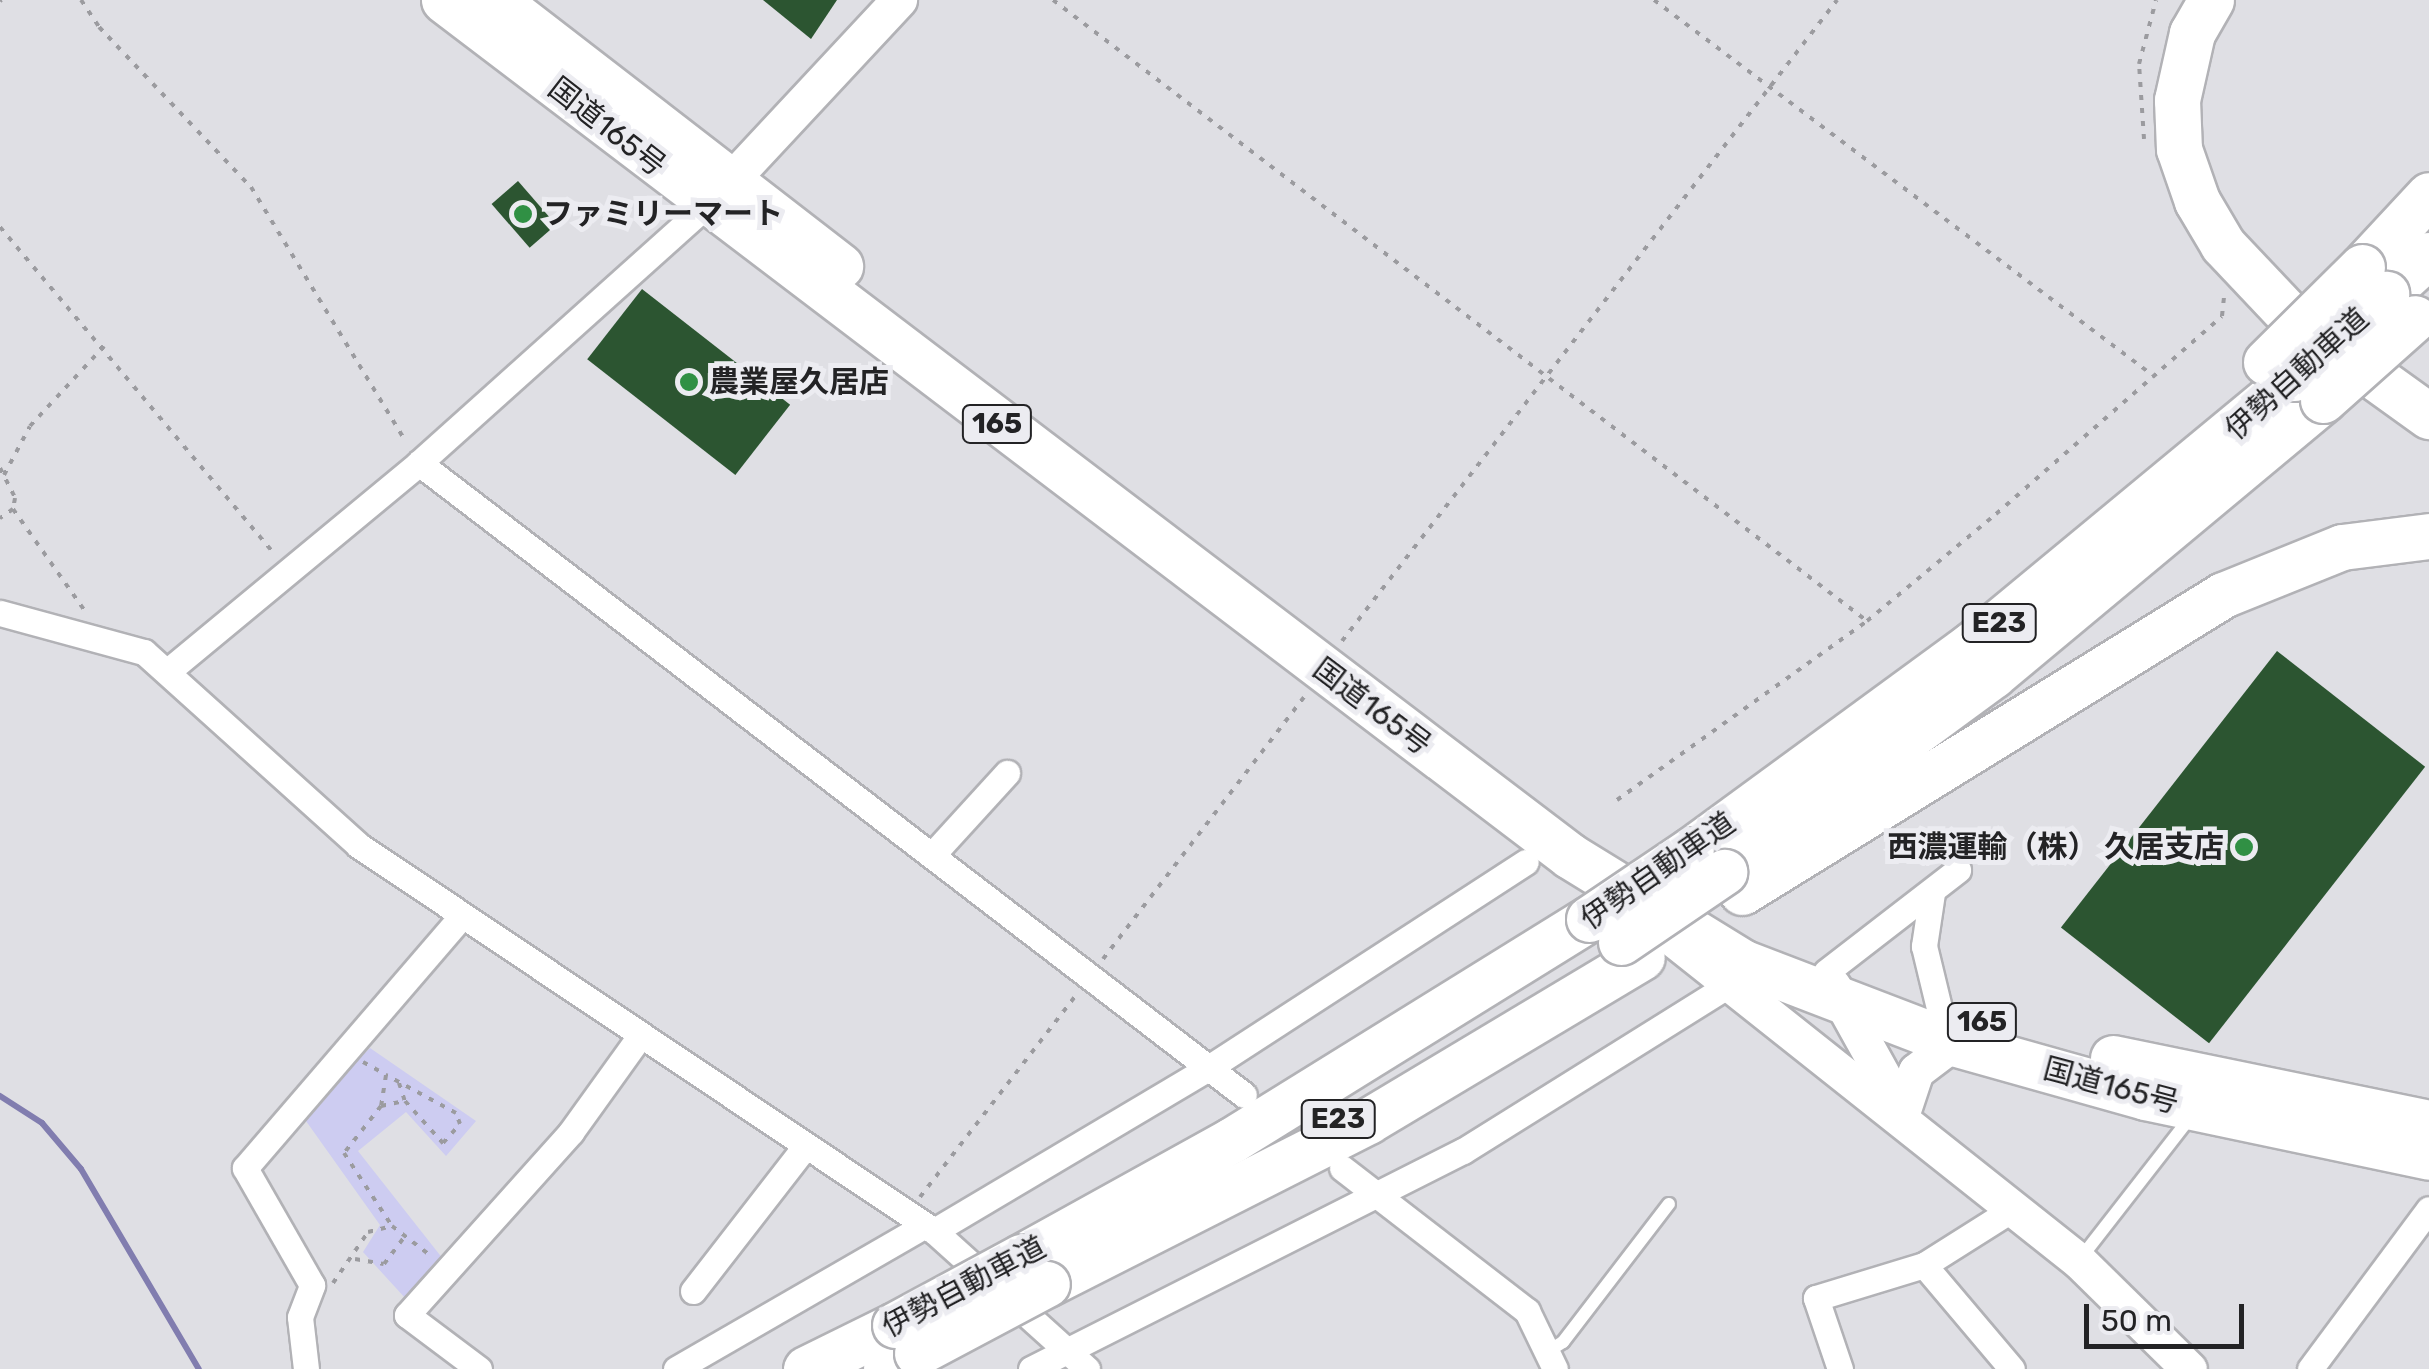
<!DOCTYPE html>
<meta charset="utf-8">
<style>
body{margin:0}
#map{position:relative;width:2429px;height:1369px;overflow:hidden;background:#dfdfe4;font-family:Rubik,"Noto Sans JP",sans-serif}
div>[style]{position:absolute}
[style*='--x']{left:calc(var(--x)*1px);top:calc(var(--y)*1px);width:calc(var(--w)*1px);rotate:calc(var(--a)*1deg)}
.green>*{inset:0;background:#cdccf1}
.stream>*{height:6px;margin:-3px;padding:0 3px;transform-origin:3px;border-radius:3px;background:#817daf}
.building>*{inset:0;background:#2c5531;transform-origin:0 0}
.path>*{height:4px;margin-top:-2px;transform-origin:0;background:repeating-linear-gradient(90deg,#9b9b9f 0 5px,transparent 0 13px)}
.roads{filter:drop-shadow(2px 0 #b2b2b6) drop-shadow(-2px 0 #b2b2b6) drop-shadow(0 2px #b2b2b6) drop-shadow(0 -2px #b2b2b6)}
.lane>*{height:12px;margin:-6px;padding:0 6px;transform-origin:6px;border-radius:6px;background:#fff}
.street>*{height:25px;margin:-12.5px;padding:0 12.5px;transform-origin:12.5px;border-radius:12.5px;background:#fff}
.secondary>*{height:35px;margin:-17.5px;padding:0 17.5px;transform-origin:17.5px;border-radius:17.5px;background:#fff}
.highway>*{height:45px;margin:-22.5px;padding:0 22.5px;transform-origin:22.5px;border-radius:22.5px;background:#fff}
.bridges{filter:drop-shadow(2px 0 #b2b2b6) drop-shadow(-2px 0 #b2b2b6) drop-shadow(0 2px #b2b2b6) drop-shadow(0 -2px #b2b2b6)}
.highway-bridge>*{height:45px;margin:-22.5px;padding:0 22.5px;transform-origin:22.5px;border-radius:22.5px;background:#fff}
.dots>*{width:28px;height:28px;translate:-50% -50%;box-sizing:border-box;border:5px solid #ececf1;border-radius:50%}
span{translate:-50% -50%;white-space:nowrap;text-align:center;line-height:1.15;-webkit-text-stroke:10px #ececf1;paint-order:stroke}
.shield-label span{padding:2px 8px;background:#ececf1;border:2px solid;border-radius:8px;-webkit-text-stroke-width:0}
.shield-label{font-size:28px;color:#232325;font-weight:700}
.street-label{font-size:30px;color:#232325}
.poi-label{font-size:30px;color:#232325;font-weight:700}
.left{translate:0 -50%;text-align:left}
.right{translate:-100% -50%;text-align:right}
.scale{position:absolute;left:2084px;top:1304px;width:160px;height:45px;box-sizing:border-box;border:5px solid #232325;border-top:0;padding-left:12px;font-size:30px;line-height:35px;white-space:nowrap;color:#232325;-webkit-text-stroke:8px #ececf1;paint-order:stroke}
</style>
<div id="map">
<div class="green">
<div style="clip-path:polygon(370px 1048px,476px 1121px,446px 1156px,406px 1112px,358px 1151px,443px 1259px,406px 1299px,363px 1252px,380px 1225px,301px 1114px)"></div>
</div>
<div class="stream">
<div style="--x:0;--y:1096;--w:50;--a:32.7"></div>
<div style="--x:42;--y:1123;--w:60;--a:49.7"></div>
<div style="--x:81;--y:1169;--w:232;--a:59.5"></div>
</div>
<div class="building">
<div style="clip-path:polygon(763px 0,837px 0,811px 39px)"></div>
<div style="left:518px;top:181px;width:58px;height:35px;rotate:49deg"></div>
<div style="left:642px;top:289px;width:188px;height:89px;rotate:38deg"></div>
<div style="left:2277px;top:651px;width:188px;height:351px;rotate:38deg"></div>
</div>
<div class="path">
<div style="--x:81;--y:0;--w:32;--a:56"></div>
<div style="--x:99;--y:27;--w:221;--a:46.5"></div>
<div style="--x:251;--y:187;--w:298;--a:58.7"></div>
<div style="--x:1053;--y:0;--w:1024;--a:37.34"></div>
<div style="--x:1654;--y:0;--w:627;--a:36.96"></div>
<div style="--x:0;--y:1;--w:2;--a:-27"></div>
<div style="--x:2144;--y:139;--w:75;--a:-93.8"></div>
<div style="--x:2139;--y:64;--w:66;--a:-75.1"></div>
<div style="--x:0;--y:227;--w:424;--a:50"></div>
<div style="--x:0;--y:468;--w:34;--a:63"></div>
<div style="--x:15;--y:498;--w:11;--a:100"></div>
<div style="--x:13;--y:509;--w:16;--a:145"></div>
<div style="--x:4;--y:475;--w:55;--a:-62"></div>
<div style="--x:30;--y:426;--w:109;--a:-47.2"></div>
<div style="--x:13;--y:509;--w:125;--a:54.8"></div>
<div style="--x:1342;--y:641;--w:810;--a:-52.32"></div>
<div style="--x:1617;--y:800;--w:307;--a:-35.6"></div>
<div style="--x:1867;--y:621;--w:168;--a:-39.7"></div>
<div style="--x:1996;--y:514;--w:300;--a:-41.2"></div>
<div style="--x:2222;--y:316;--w:20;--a:-84"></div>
<div style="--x:1103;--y:959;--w:330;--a:-52.5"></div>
<div style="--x:363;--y:1062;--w:26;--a:29"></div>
<div style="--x:386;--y:1075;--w:31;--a:99"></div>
<div style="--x:381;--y:1106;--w:60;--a:128.2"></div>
<div style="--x:344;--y:1153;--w:87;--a:56.7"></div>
<div style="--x:399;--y:1083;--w:19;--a:72"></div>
<div style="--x:381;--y:1106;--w:25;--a:-12"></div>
<div style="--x:405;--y:1101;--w:57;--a:47.9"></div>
<div style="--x:443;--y:1143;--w:25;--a:-48"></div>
<div style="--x:460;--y:1124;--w:12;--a:-110"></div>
<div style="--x:456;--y:1113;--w:80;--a:-151.5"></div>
<div style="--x:920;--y:1197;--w:255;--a:-52.3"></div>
<div style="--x:355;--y:1259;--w:29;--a:10"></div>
<div style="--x:384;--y:1264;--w:35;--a:-53"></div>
<div style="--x:333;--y:1283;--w:62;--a:-55.5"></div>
<div style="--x:368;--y:1232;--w:25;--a:-14"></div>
<div style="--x:392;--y:1226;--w:49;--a:37.6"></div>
</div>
<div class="roads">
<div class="lane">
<div style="--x:2080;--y:1259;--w:177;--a:-52.1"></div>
<div style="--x:1547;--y:1352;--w:19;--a:-32"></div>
<div style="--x:1563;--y:1342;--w:174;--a:-52.5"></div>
</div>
<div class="street">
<div style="--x:419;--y:463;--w:1039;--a:37.45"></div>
<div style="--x:0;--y:613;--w:149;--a:15.2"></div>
<div style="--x:144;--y:652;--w:288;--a:42"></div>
<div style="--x:358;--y:845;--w:693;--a:33.83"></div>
<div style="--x:934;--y:1231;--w:206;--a:42"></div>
<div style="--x:168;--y:671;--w:326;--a:-39.6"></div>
<div style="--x:419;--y:463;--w:387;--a:-41.9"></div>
<div style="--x:933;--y:854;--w:110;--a:-47.6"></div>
<div style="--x:1932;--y:893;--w:54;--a:98.6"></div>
<div style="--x:1924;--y:946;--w:64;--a:76.4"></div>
<div style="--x:1826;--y:972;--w:167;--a:-37.7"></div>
<div style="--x:1342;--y:1168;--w:234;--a:37.7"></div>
<div style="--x:1527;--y:1311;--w:64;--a:64.2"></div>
<div style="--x:934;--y:1231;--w:317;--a:-30.7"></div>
<div style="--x:1207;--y:1069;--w:380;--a:-33"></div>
<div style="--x:1924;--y:1265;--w:136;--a:49.8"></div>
<div style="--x:693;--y:1291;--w:181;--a:-52.2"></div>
<div style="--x:306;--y:1369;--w:52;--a:-96.6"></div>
<div style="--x:300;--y:1317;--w:34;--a:-69"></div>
<div style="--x:312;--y:1285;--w:135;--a:-119.8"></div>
<div style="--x:245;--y:1168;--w:331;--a:-49.3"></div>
<div style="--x:479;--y:1369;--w:90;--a:-143.1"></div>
<div style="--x:407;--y:1315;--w:246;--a:-48.1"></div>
<div style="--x:571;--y:1132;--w:118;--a:-54.3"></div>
<div style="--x:676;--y:1369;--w:286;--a:-30"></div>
<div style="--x:1031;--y:1369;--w:484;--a:-26.8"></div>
<div style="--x:1463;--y:1151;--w:314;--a:-32"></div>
<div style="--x:1840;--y:1369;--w:75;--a:-108.7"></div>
<div style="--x:1816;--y:1298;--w:113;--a:-17"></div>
<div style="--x:1924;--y:1265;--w:103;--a:-32.3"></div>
<div style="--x:2310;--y:1369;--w:199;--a:-53.4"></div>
</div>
<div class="secondary">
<div style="--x:715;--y:197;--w:270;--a:-47"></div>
<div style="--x:1672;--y:938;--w:520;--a:38.44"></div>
<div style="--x:2079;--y:1261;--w:154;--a:44.5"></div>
<div style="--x:1833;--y:986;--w:128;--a:61"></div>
<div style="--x:1903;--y:1110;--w:41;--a:-71.6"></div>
<div style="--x:1916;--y:1071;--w:46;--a:-37.1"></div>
</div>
<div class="highway">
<div style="--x:444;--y:0;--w:1414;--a:37.24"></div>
<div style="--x:1570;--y:856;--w:202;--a:31.6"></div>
<div style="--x:1742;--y:962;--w:226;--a:21"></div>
<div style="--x:1953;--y:1043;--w:199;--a:15.7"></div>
<div style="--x:2145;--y:1097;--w:290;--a:11.9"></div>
<div style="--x:496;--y:0;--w:435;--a:37.7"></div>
<div style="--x:2211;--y:0;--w:38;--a:120"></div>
<div style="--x:2192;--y:33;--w:69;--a:102.6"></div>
<div style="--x:2177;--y:100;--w:49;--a:87.7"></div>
<div style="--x:2179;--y:149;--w:55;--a:70.9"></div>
<div style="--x:2197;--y:201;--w:51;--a:59.4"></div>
<div style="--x:2223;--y:245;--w:99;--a:46.6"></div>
<div style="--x:2291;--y:317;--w:170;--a:35.7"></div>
<div style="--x:2362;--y:267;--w:98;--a:-47.1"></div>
<div style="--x:2386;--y:294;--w:58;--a:-42.2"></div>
<div style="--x:1691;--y:850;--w:346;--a:-36.2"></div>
<div style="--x:1970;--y:646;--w:420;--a:-39.6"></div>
<div style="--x:1744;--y:858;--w:309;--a:-36.3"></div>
<div style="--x:1993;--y:675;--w:430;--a:-39.8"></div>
<div style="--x:1742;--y:892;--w:565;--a:-31.69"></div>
<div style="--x:2223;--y:595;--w:128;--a:-22"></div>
<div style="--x:2342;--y:547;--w:88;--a:-7.2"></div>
<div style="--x:2113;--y:1058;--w:323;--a:11.6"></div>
<div style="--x:1021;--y:1257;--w:241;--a:-29"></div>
<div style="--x:1232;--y:1140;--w:420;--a:-31.8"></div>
<div style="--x:1047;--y:1284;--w:360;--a:-26.9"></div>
<div style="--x:1368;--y:1121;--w:319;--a:-30.9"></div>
<div style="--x:806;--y:1369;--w:99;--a:-26.3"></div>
<div style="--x:886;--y:1369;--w:35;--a:-27"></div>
</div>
</div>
<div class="bridges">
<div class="highway-bridge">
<div style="--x:2266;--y:362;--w:135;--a:-44.7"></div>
<div style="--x:2294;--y:378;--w:125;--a:-42.4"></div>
<div style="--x:2323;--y:400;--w:123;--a:-41.7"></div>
<div style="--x:1589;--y:919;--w:123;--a:-34.1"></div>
<div style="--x:1621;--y:942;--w:125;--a:-34.2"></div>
<div style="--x:895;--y:1325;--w:143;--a:-28.4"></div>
<div style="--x:917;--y:1353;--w:147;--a:-28"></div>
</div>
</div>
<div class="dots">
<div style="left:523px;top:214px;background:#309044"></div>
<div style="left:689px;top:382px;background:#309044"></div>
<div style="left:2244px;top:847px;background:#309044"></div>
</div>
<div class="shield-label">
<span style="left:997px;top:424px">165</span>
<span style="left:1999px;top:623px">E23</span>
<span style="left:1982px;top:1022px">165</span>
<span style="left:1338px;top:1119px">E23</span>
</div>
<div class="street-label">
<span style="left:607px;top:127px;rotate:38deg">国道165号</span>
<span style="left:2297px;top:374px;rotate:-42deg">伊勢自動車道</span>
<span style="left:1372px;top:707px;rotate:37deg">国道165号</span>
<span style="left:1658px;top:871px;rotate:-35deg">伊勢自動車道</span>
<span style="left:2111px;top:1086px;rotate:15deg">国道165号</span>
<span style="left:964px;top:1287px;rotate:-28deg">伊勢自動車道</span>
</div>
<div class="poi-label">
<span class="left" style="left:543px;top:214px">ファミリーマート</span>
<span class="left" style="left:709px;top:382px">農業屋久居店</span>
<span class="right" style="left:2224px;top:847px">西濃運輸（株） 久居支店</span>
</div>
<div class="scale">50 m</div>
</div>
